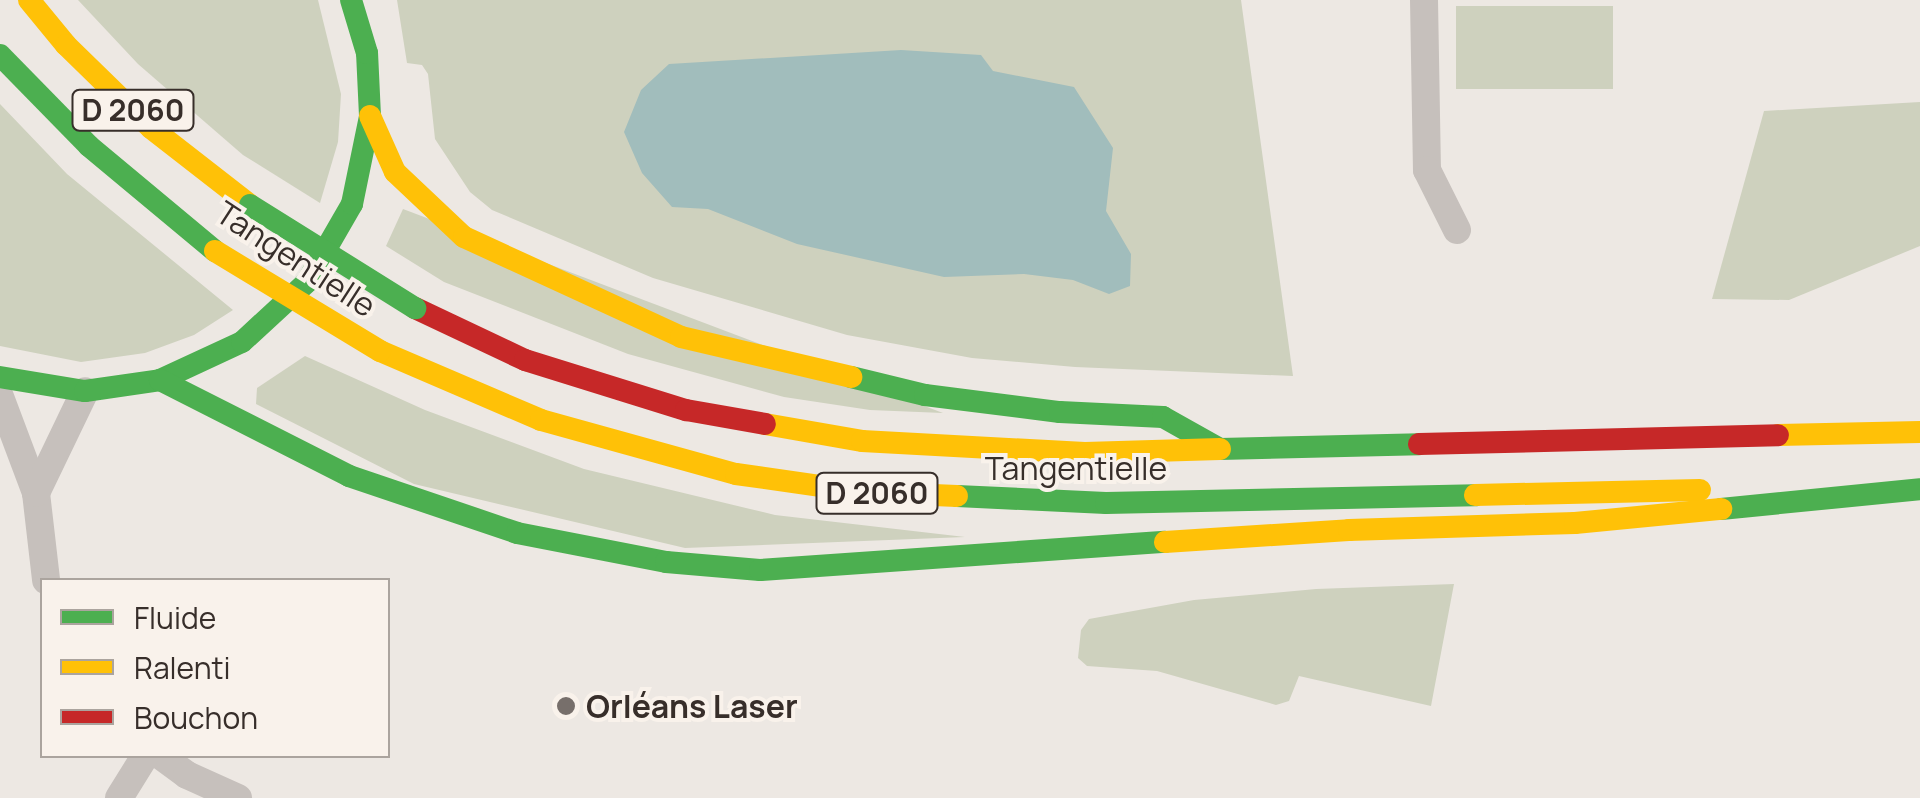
<!DOCTYPE html>
<meta charset="utf-8">
<style>
body{margin:0}
#map{position:relative;width:1920px;height:798px;overflow:hidden;background:#ede8e3;font-family:Manrope,sans-serif}
div>[style]{position:absolute}
[style*='--x']{left:calc(var(--x)*1px);top:calc(var(--y)*1px);width:calc(var(--w)*1px);rotate:calc(var(--a)*1deg)}
.green>*{inset:0;background:#ced1be;transform-origin:0 0}
.water>*{inset:0;background:#a1bdbc}
.street>*{height:28px;margin:-14px;padding:0 14px;transform-origin:14px;border-radius:14px;background:#c6c0bc}
.fast>*{height:22px;margin:-11px;padding:0 11px;transform-origin:11px;border-radius:11px;background:#4caf50}
.slow>*{height:22px;margin:-11px;padding:0 11px;transform-origin:11px;border-radius:11px;background:#ffc107}
.jam>*{height:22px;margin:-11px;padding:0 11px;transform-origin:11px;border-radius:11px;background:#c62828}
.fast-bridge>*{height:22px;margin:-11px;padding:0 11px;transform-origin:11px;border-radius:11px;background:#4caf50}
.slow-bridge>*{height:22px;margin:-11px;padding:0 11px;transform-origin:11px;border-radius:11px;background:#ffc107}
.dots>*{width:28px;height:28px;translate:-50% -50%;box-sizing:border-box;border:5px solid #f9f2eb;border-radius:50%}
span{translate:-50% -50%;white-space:nowrap;text-align:center;line-height:1.15;-webkit-text-stroke:8px #f9f2eb;paint-order:stroke}
.shield-label span{padding:2px 8px;background:#f9f2eb;border:2px solid;border-radius:8px;-webkit-text-stroke-width:0}
.shield-label{font-size:30px;color:#372e2a;font-weight:700}
.street-label{font-size:32px;color:#372e2a}
.poi-label{font-size:32px;color:#372e2a;font-weight:700}
.left{translate:0 -50%;text-align:left}
.legend{position:absolute;left:40px;top:578px;width:350px;height:180px;box-sizing:border-box;background:#f9f2eb;border:2px solid #aba49e;margin:0;padding:12px 18px;list-style:none;font-size:30px;color:#372e2a}
.legend li{display:flex;align-items:center;gap:20px;height:50px}
.legend b{width:50px;border:2px solid #aba49e}
</style>
<div id="map">
<div class="green">
<div style="clip-path:polygon(78px 0,318px 0,341px 94px,338px 142px,320px 203px,243px 155px,138px 64px)"></div>
<div style="clip-path:polygon(397px 0,1241px 0,1293px 376px,1075px 367px,972px 358px,847px 335px,653px 278px,492px 210px,470px 192px,435px 139px,428px 74px,422px 65px,407px 63px)"></div>
<div style="left:1456px;top:6px;width:157px;height:83px"></div>
<div style="clip-path:polygon(1920px 102px,1920px 246px,1789px 300px,1712px 299px,1764px 111px)"></div>
<div style="clip-path:polygon(0 104px,67px 174px,233px 310px,194px 335px,145px 353px,81px 362px,0 346px)"></div>
<div style="clip-path:polygon(403px 209px,943px 413px,870px 410px,784px 397px,628px 354px,444px 282px,386px 246px)"></div>
<div style="clip-path:polygon(305px 356px,425px 410px,584px 469px,775px 515px,965px 537px,685px 548px,414px 484px,256px 404px,257px 388px)"></div>
<div style="clip-path:polygon(1454px 584px,1431px 706px,1299px 676px,1289px 701px,1276px 705px,1157px 671px,1087px 666px,1078px 658px,1081px 630px,1089px 619px,1194px 600px,1316px 589px)"></div>
</div>
<div class="water">
<div style="clip-path:polygon(901px 50px,981px 55px,993px 71px,1074px 87px,1113px 148px,1106px 211px,1131px 254px,1130px 286px,1109px 294px,1073px 280px,1024px 274px,944px 277px,797px 244px,708px 209px,672px 207px,642px 173px,624px 132px,641px 90px,669px 64px)"></div>
</div>
<div class="street">
<div style="--x:1424;--y:0;--w:170;--a:89"></div>
<div style="--x:1427;--y:170;--w:67;--a:63.4"></div>
<div style="--x:0;--y:397;--w:103;--a:69.4"></div>
<div style="--x:36;--y:493;--w:88;--a:83.4"></div>
<div style="--x:36;--y:493;--w:113;--a:-64.3"></div>
<div style="--x:161;--y:756;--w:32;--a:36"></div>
<div style="--x:187;--y:775;--w:56;--a:24.3"></div>
<div style="--x:119;--y:798;--w:49;--a:-58.2"></div>
</div>
<div class="fast">
<div style="--x:0;--y:55;--w:127;--a:45.6"></div>
<div style="--x:89;--y:146;--w:164;--a:39.8"></div>
<div style="--x:0;--y:377;--w:86;--a:9.4"></div>
<div style="--x:85;--y:391;--w:76;--a:-8.3"></div>
<div style="--x:160;--y:380;--w:90;--a:-24.9"></div>
<div style="--x:242;--y:342;--w:88;--a:-42.7"></div>
<div style="--x:307;--y:282;--w:90;--a:-60"></div>
<div style="--x:352;--y:204;--w:90;--a:-78.4"></div>
<div style="--x:370;--y:116;--w:63;--a:-92.7"></div>
<div style="--x:367;--y:53;--w:55;--a:-106.8"></div>
<div style="--x:851;--y:377;--w:76;--a:13.7"></div>
<div style="--x:925;--y:395;--w:136;--a:7.2"></div>
<div style="--x:1060;--y:412;--w:103;--a:2.8"></div>
<div style="--x:1163;--y:417;--w:65;--a:29.3"></div>
<div style="--x:1220;--y:449;--w:199;--a:-1.4"></div>
<div style="--x:160;--y:380;--w:212;--a:26.9"></div>
<div style="--x:349;--y:476;--w:177;--a:18.7"></div>
<div style="--x:517;--y:533;--w:152;--a:11"></div>
<div style="--x:666;--y:562;--w:94;--a:4.9"></div>
<div style="--x:760;--y:570;--w:406;--a:-4"></div>
<div style="--x:957;--y:496;--w:149;--a:2.7"></div>
<div style="--x:1106;--y:503;--w:369;--a:-1.2"></div>
<div style="--x:1721;--y:509;--w:200;--a:-5.7"></div>
</div>
<div class="slow">
<div style="--x:29;--y:0;--w:58;--a:50.6"></div>
<div style="--x:66;--y:45;--w:119;--a:44.3"></div>
<div style="--x:151;--y:128;--w:125;--a:37.9"></div>
<div style="--x:370;--y:116;--w:61;--a:65.9"></div>
<div style="--x:395;--y:172;--w:95;--a:43.3"></div>
<div style="--x:464;--y:237;--w:239;--a:24.7"></div>
<div style="--x:681;--y:337;--w:175;--a:13.2"></div>
<div style="--x:380;--y:351;--w:175;--a:23.2"></div>
<div style="--x:541;--y:420;--w:202;--a:15.5"></div>
<div style="--x:736;--y:474;--w:128;--a:8.1"></div>
<div style="--x:863;--y:492;--w:94;--a:2.4"></div>
<div style="--x:765;--y:424;--w:98;--a:9.9"></div>
<div style="--x:862;--y:441;--w:223;--a:3.1"></div>
<div style="--x:1085;--y:453;--w:135;--a:-1.7"></div>
<div style="--x:1778;--y:435;--w:142;--a:-1.2"></div>
<div style="--x:1475;--y:495;--w:225;--a:-1.3"></div>
<div style="--x:1165;--y:542;--w:184;--a:-3.7"></div>
<div style="--x:1349;--y:530;--w:226;--a:-1.8"></div>
<div style="--x:1575;--y:523;--w:147;--a:-5.5"></div>
</div>
<div class="jam">
<div style="--x:415;--y:308;--w:122;--a:25.3"></div>
<div style="--x:525;--y:360;--w:169;--a:17.3"></div>
<div style="--x:686;--y:410;--w:80;--a:10"></div>
<div style="--x:1419;--y:444;--w:359;--a:-1.4"></div>
</div>
<div class="fast-bridge">
<div style="--x:250;--y:205;--w:195;--a:32"></div>
</div>
<div class="slow-bridge">
<div style="--x:215;--y:251;--w:193;--a:31.2"></div>
</div>
<div class="dots">
<div style="left:566px;top:706px;background:#776f6b"></div>
</div>
<div class="shield-label">
<span style="left:133px;top:110px">D 2060</span>
<span style="left:877px;top:493px">D 2060</span>
</div>
<div class="street-label">
<span style="left:296px;top:259px;rotate:33deg">Tangentielle</span>
<span style="left:1076px;top:468px">Tangentielle</span>
</div>
<div class="poi-label">
<span class="left" style="left:586px;top:706px">Orléans Laser</span>
</div>
<ul class="legend">
<li><b style="height:12px;background:#4caf50"></b>Fluide</li>
<li><b style="height:12px;background:#ffc107"></b>Ralenti</li>
<li><b style="height:12px;background:#c62828"></b>Bouchon</li>
</ul>
</div>
